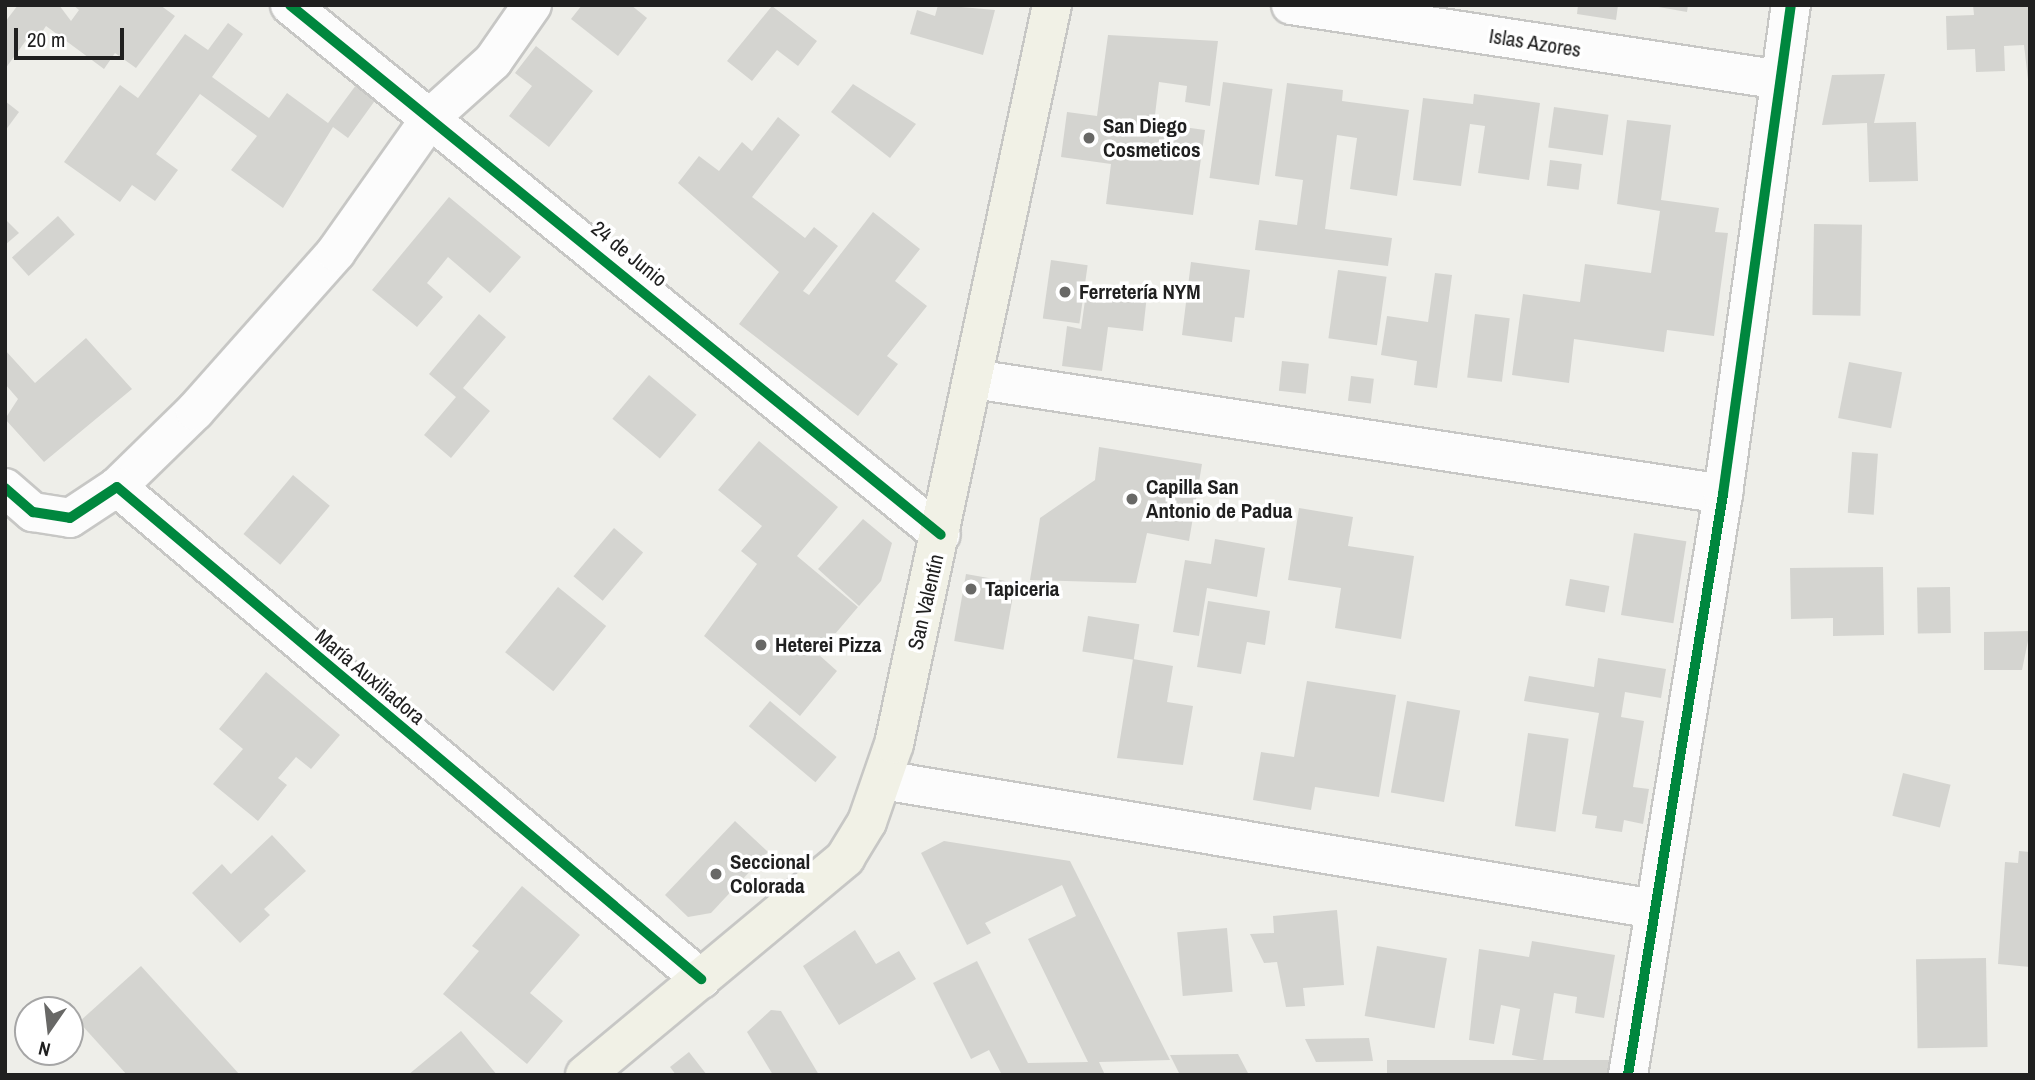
<!DOCTYPE html>
<meta charset="utf-8">
<style>
body{margin:0}
#map{position:relative;width:2035px;height:1080px;overflow:hidden;background:#eeeee9;font-family:"Archivo Narrow",sans-serif}
div>[style]{position:absolute}
[style*='--x']{left:calc(var(--x)*1px);top:calc(var(--y)*1px);width:calc(var(--w)*1px);rotate:calc(var(--a)*1deg)}
.building>*{inset:0;background:#d4d4d0;transform-origin:0 0}
.roads{filter:drop-shadow(2px 0 #c7c7c5) drop-shadow(-2px 0 #c7c7c5) drop-shadow(0 2px #c7c7c5) drop-shadow(0 -2px #c7c7c5)}
.minor>*{height:38px;margin:-19px;padding:0 19px;transform-origin:19px;border-radius:19px;background:#fcfcfc}
.major>*{height:38px;margin:-19px;padding:0 19px;transform-origin:19px;border-radius:19px;background:#f1f1e6}
.cycleway>*{height:10px;margin:-5px;padding:0 5px;transform-origin:5px;border-radius:5px;background:#00873e}
.dots>*{width:19px;height:19px;translate:-50% -50%;box-sizing:border-box;border:4px solid #fff;border-radius:50%}
span{translate:-50% -50%;white-space:nowrap;text-align:center;line-height:1.15;-webkit-text-stroke:7px #fff;paint-order:stroke}
.street-label{font-size:21px;color:#202020}
.poi-label{font-size:21px;color:#202020;font-weight:700}
.left{translate:0 -50%;text-align:left}
.frame{position:absolute;inset:0;border:7px solid #202020;pointer-events:none}
.north{position:absolute;left:14px;top:996px;width:70px;height:70px;box-sizing:border-box;background:#fff;border:2px solid #a6a6a6;border-radius:50%;rotate:194deg;font-size:19px;font-weight:700;line-height:28px;text-align:center;color:#202020}
.north::after{content:'';display:block;margin:auto;width:24px;height:32px;background:#686866;clip-path:polygon(50% 0,100% 100%,50% 72%,0 100%)}
.scale{position:absolute;left:14px;top:28px;width:110px;height:32px;box-sizing:border-box;border:4px solid #202020;border-top:0;padding-left:9px;font-size:21px;line-height:24px;white-space:nowrap;color:#202020;-webkit-text-stroke:5px #fff;paint-order:stroke}
</style>
<div id="map">
<div class="building">
<div style="clip-path:polygon(18px 5px,59px 5px,71px 21px,79px 10px,73px 5px,160px 5px,175px 16px,136px 68px,115px 53px,104px 69px,46px 26px,40px 35px,33px 31px,5px 69px,5px 22px)"></div>
<div style="clip-path:polygon(582px 5px,631px 5px,647px 18px,618px 56px,571px 19px)"></div>
<div style="clip-path:polygon(938px 5px,995px 10px,983px 55px,910px 34px,917px 10px,935px 16px)"></div>
<div style="clip-path:polygon(1578px 5px,1618px 5px,1616px 20px,1577px 14px)"></div>
<div style="clip-path:polygon(1647px 5px,1688px 5px,1687px 12px)"></div>
<div style="clip-path:polygon(1973px 5px,2030px 5px,2030px 97px,2024px 45px,2004px 46px,2005px 71px,1976px 72px,1975px 49px,1947px 50px,1946px 16px,1974px 15px)"></div>
<div style="clip-path:polygon(772px 6px,817px 41px,798px 66px,777px 50px,752px 81px,727px 61px)"></div>
<div style="clip-path:polygon(228px 23px,243px 34px,212px 77px,269px 118px,287px 93px,328px 123px,359px 81px,379px 95px,348px 138px,333px 127px,283px 208px,231px 170px,257px 136px,200px 94px,156px 154px,178px 170px,155px 201px,132px 185px,120px 202px,64px 162px,120px 85px,138px 98px,185px 34px,208px 50px)"></div>
<div style="clip-path:polygon(1108px 35px,1218px 41px,1210px 106px,1185px 102px,1187px 86px,1159px 82px,1154px 123px,1205px 130px,1193px 215px,1106px 204px,1111px 164px,1061px 157px,1067px 112px,1097px 116px)"></div>
<div style="clip-path:polygon(536px 46px,593px 91px,549px 147px,509px 116px,532px 86px,515px 73px)"></div>
<div style="clip-path:polygon(1885px 74px,1874px 123px,1916px 122px,1918px 181px,1869px 182px,1867px 123px,1822px 125px,1832px 75px)"></div>
<div style="left:1223px;top:82px;width:50px;height:97px;rotate:8deg"></div>
<div style="clip-path:polygon(1287px 83px,1343px 90px,1342px 101px,1409px 110px,1397px 196px,1350px 189px,1357px 138px,1337px 135px,1325px 229px,1392px 238px,1388px 266px,1255px 250px,1259px 220px,1297px 225px,1303px 180px,1275px 176px)"></div>
<div style="clip-path:polygon(853px 84px,916px 124px,890px 158px,831px 112px)"></div>
<div style="clip-path:polygon(1474px 94px,1540px 103px,1529px 180px,1478px 173px,1485px 126px,1470px 124px,1461px 186px,1413px 180px,1423px 98px,1473px 104px)"></div>
<div style="clip-path:polygon(5px 101px,19px 112px,5px 131px)"></div>
<div style="left:1554px;top:107px;width:55px;height:41px;rotate:8deg"></div>
<div style="clip-path:polygon(778px 117px,800px 135px,752px 197px,805px 238px,814px 227px,838px 246px,803px 291px,809px 295px,873px 212px,920px 249px,895px 281px,927px 306px,887px 356px,898px 364px,858px 416px,739px 324px,779px 272px,678px 183px,699px 156px,719px 171px,742px 142px,752px 151px)"></div>
<div style="clip-path:polygon(1627px 120px,1671px 125px,1661px 200px,1719px 208px,1715px 232px,1728px 233px,1714px 336px,1667px 330px,1664px 352px,1574px 339px,1569px 383px,1512px 375px,1523px 294px,1580px 302px,1585px 264px,1651px 273px,1660px 211px,1617px 204px)"></div>
<div style="left:1550px;top:160px;width:32px;height:26px;rotate:7deg"></div>
<div style="clip-path:polygon(449px 197px,521px 257px,490px 293px,448px 257px,427px 283px,443px 297px,417px 327px,372px 290px)"></div>
<div style="left:58px;top:216px;width:25px;height:62px;rotate:48deg"></div>
<div style="clip-path:polygon(5px 219px,19px 233px,5px 245px)"></div>
<div style="left:1814px;top:224px;width:48px;height:91px;rotate:1deg"></div>
<div style="left:1051px;top:260px;width:37px;height:59px;rotate:8deg"></div>
<div style="clip-path:polygon(1191px 262px,1250px 270px,1244px 318px,1235px 317px,1232px 342px,1182px 335px)"></div>
<div style="left:1338px;top:270px;width:49px;height:69px;rotate:8deg"></div>
<div style="clip-path:polygon(1435px 273px,1452px 275px,1437px 388px,1414px 385px,1417px 361px,1381px 355px,1387px 316px,1428px 322px)"></div>
<div style="clip-path:polygon(1087px 286px,1147px 295px,1143px 331px,1108px 327px,1102px 371px,1062px 366px,1067px 326px,1081px 329px)"></div>
<div style="clip-path:polygon(479px 314px,506px 337px,463px 388px,490px 411px,451px 458px,424px 435px,456px 397px,429px 374px)"></div>
<div style="left:1475px;top:314px;width:35px;height:64px;rotate:7deg"></div>
<div style="clip-path:polygon(86px 338px,132px 389px,44px 462px,5px 419px,18px 399px,5px 384px,5px 350px,35px 383px)"></div>
<div style="left:1282px;top:361px;width:27px;height:30px;rotate:6deg"></div>
<div style="left:1849px;top:362px;width:54px;height:57px;rotate:11deg"></div>
<div style="left:649px;top:375px;width:62px;height:57px;rotate:40deg"></div>
<div style="left:1351px;top:376px;width:23px;height:25px;rotate:7deg"></div>
<div style="clip-path:polygon(759px 441px,838px 507px,797px 556px,858px 607px,818px 654px,837px 671px,800px 716px,704px 636px,757px 564px,741px 551px,762px 526px,718px 490px)"></div>
<div style="clip-path:polygon(1099px 447px,1202px 464px,1189px 541px,1147px 533px,1136px 583px,1030px 580px,1040px 518px,1095px 480px)"></div>
<div style="left:1852px;top:452px;width:26px;height:61px;rotate:4deg"></div>
<div style="left:293px;top:475px;width:48px;height:77px;rotate:40deg"></div>
<div style="clip-path:polygon(1299px 508px,1353px 517px,1348px 546px,1414px 556px,1401px 639px,1335px 628px,1341px 588px,1288px 580px)"></div>
<div style="clip-path:polygon(863px 519px,892px 543px,881px 581px,859px 606px,818px 569px)"></div>
<div style="left:614px;top:528px;width:38px;height:63px;rotate:40deg"></div>
<div style="left:1634px;top:533px;width:53px;height:83px;rotate:9deg"></div>
<div style="clip-path:polygon(1215px 539px,1265px 548px,1257px 597px,1207px 588px,1199px 636px,1173px 632px,1185px 560px,1211px 564px)"></div>
<div style="clip-path:polygon(1883px 567px,1884px 635px,1833px 636px,1833px 618px,1791px 619px,1790px 568px)"></div>
<div style="left:966px;top:574px;width:50px;height:68px;rotate:10deg"></div>
<div style="left:1570px;top:579px;width:40px;height:27px;rotate:10deg"></div>
<div style="left:558px;top:587px;width:62px;height:84px;rotate:39deg"></div>
<div style="left:1950px;top:587px;width:46px;height:33px;rotate:89deg"></div>
<div style="clip-path:polygon(1208px 601px,1270px 611px,1265px 645px,1247px 642px,1241px 674px,1197px 667px)"></div>
<div style="left:1088px;top:616px;width:52px;height:36px;rotate:9deg"></div>
<div style="clip-path:polygon(2030px 631px,2022px 670px,1984px 670px,1984px 632px)"></div>
<div style="clip-path:polygon(1598px 658px,1666px 669px,1661px 698px,1625px 692px,1621px 717px,1644px 721px,1633px 787px,1649px 789px,1643px 824px,1624px 820px,1622px 832px,1595px 828px,1597px 816px,1582px 814px,1599px 713px,1524px 701px,1529px 676px,1594px 687px)"></div>
<div style="clip-path:polygon(1133px 659px,1173px 666px,1167px 702px,1193px 706px,1183px 765px,1117px 758px)"></div>
<div style="clip-path:polygon(266px 672px,340px 735px,311px 769px,296px 757px,278px 778px,287px 785px,258px 821px,213px 784px,243px 749px,219px 729px)"></div>
<div style="clip-path:polygon(1307px 681px,1396px 695px,1379px 797px,1315px 787px,1311px 810px,1253px 800px,1261px 752px,1294px 757px)"></div>
<div style="left:770px;top:701px;width:87px;height:33px;rotate:40deg"></div>
<div style="left:1407px;top:701px;width:54px;height:93px;rotate:10deg"></div>
<div style="left:1528px;top:733px;width:41px;height:94px;rotate:8deg"></div>
<div style="left:1903px;top:773px;width:49px;height:44px;rotate:14deg"></div>
<div style="clip-path:polygon(735px 821px,768px 852px,711px 913px,688px 917px,665px 895px)"></div>
<div style="clip-path:polygon(272px 835px,306px 871px,264px 909px,270px 915px,240px 943px,192px 893px,222px 864px,231px 874px)"></div>
<div style="clip-path:polygon(944px 841px,1070px 861px,1170px 1060px,1099px 1062px,1105px 1075px,1002px 1075px,989px 1050px,971px 1059px,933px 983px,977px 961px,1028px 1063px,1088px 1062px,1028px 939px,1076px 916px,1062px 885px,985px 923px,991px 933px,967px 945px,921px 853px)"></div>
<div style="clip-path:polygon(2019px 851px,2030px 852px,2030px 967px,1998px 964px,2005px 862px,2018px 863px)"></div>
<div style="clip-path:polygon(522px 886px,580px 935px,530px 993px,563px 1021px,527px 1064px,443px 994px,479px 951px,472px 946px)"></div>
<div style="clip-path:polygon(1337px 910px,1344px 985px,1303px 988px,1305px 1006px,1286px 1007px,1277px 962px,1264px 963px,1250px 934px,1274px 933px,1273px 916px)"></div>
<div style="left:1227px;top:928px;width:64px;height:50px;rotate:85deg"></div>
<div style="clip-path:polygon(855px 930px,876px 964px,899px 951px,916px 979px,839px 1025px,803px 966px)"></div>
<div style="clip-path:polygon(1532px 941px,1615px 955px,1604px 1018px,1575px 1013px,1577px 997px,1554px 993px,1543px 1061px,1512px 1055px,1520px 1009px,1501px 1005px,1494px 1044px,1469px 1040px,1479px 949px,1529px 957px)"></div>
<div style="left:1377px;top:946px;width:71px;height:71px;rotate:10deg"></div>
<div style="left:1986px;top:958px;width:89px;height:70px;rotate:89deg"></div>
<div style="clip-path:polygon(141px 966px,240px 1075px,127px 1075px,79px 1022px)"></div>
<div style="clip-path:polygon(771px 1010px,781px 1011px,819px 1075px,773px 1075px,747px 1032px)"></div>
<div style="clip-path:polygon(461px 1031px,497px 1075px,408px 1075px)"></div>
<div style="clip-path:polygon(1369px 1038px,1373px 1061px,1316px 1062px,1305px 1039px)"></div>
<div style="clip-path:polygon(689px 1052px,707px 1075px,676px 1075px,670px 1067px)"></div>
<div style="clip-path:polygon(1238px 1054px,1249px 1075px,1180px 1075px,1170px 1055px)"></div>
<div style="left:1387px;top:1060px;width:224px;height:16px"></div>
</div>
<div class="roads">
<div class="minor">
<div style="--x:290;--y:5;--w:839;--a:39.15"></div>
<div style="--x:1291;--y:5;--w:495;--a:8.7"></div>
<div style="--x:974;--y:379;--w:758;--a:8.73"></div>
<div style="--x:117;--y:487;--w:109;--a:-44.3"></div>
<div style="--x:195;--y:411;--w:213;--a:-48.4"></div>
<div style="--x:336;--y:252;--w:166;--a:-54.8"></div>
<div style="--x:432;--y:116;--w:82;--a:-42"></div>
<div style="--x:493;--y:61;--w:68;--a:-55.1"></div>
<div style="--x:5;--y:488;--w:37;--a:41"></div>
<div style="--x:33;--y:512;--w:37;--a:9"></div>
<div style="--x:70;--y:518;--w:56;--a:-33.4"></div>
<div style="--x:117;--y:487;--w:764;--a:40.11"></div>
<div style="--x:883;--y:780;--w:783;--a:9.49"></div>
<div style="--x:1628;--y:1075;--w:589;--a:-80.71"></div>
<div style="--x:1723;--y:494;--w:494;--a:-82.1"></div>
</div>
<div class="major">
<div style="--x:585;--y:1075;--w:339;--a:-39.8"></div>
<div style="--x:845;--y:858;--w:42;--a:-58.6"></div>
<div style="--x:867;--y:822;--w:83;--a:-70.9"></div>
<div style="--x:894;--y:744;--w:756;--a:-77.93"></div>
</div>
</div>
<div class="cycleway">
<div style="--x:290;--y:5;--w:839;--a:39.15"></div>
<div style="--x:5;--y:488;--w:37;--a:41"></div>
<div style="--x:33;--y:512;--w:37;--a:9"></div>
<div style="--x:70;--y:518;--w:56;--a:-33.4"></div>
<div style="--x:117;--y:487;--w:764;--a:40.11"></div>
<div style="--x:1628;--y:1075;--w:589;--a:-80.71"></div>
<div style="--x:1723;--y:494;--w:494;--a:-82.1"></div>
</div>
<div class="dots">
<div style="left:1089px;top:138px;background:#686866"></div>
<div style="left:1065px;top:292px;background:#686866"></div>
<div style="left:1132px;top:499px;background:#686866"></div>
<div style="left:971px;top:589px;background:#686866"></div>
<div style="left:761px;top:645px;background:#686866"></div>
<div style="left:716px;top:874px;background:#686866"></div>
</div>
<div class="street-label">
<span style="left:1535px;top:43px;rotate:9deg">Islas Azores</span>
<span style="left:629px;top:254px;rotate:39deg">24 de Junio</span>
<span style="left:926px;top:602px;rotate:-77deg">San Valentín</span>
<span style="left:370px;top:677px;rotate:40deg">María Auxiliadora</span>
</div>
<div class="poi-label">
<span class="left" style="left:1103px;top:138px">San Diego<br>Cosmeticos</span>
<span class="left" style="left:1079px;top:292px">Ferretería NYM</span>
<span class="left" style="left:1146px;top:499px">Capilla San<br>Antonio de Padua</span>
<span class="left" style="left:985px;top:589px">Tapiceria</span>
<span class="left" style="left:775px;top:645px">Heterei Pizza</span>
<span class="left" style="left:730px;top:874px">Seccional<br>Colorada</span>
</div>
<div class="frame"></div>
<div class="north">N</div>
<div class="scale">20 m</div>
</div>
